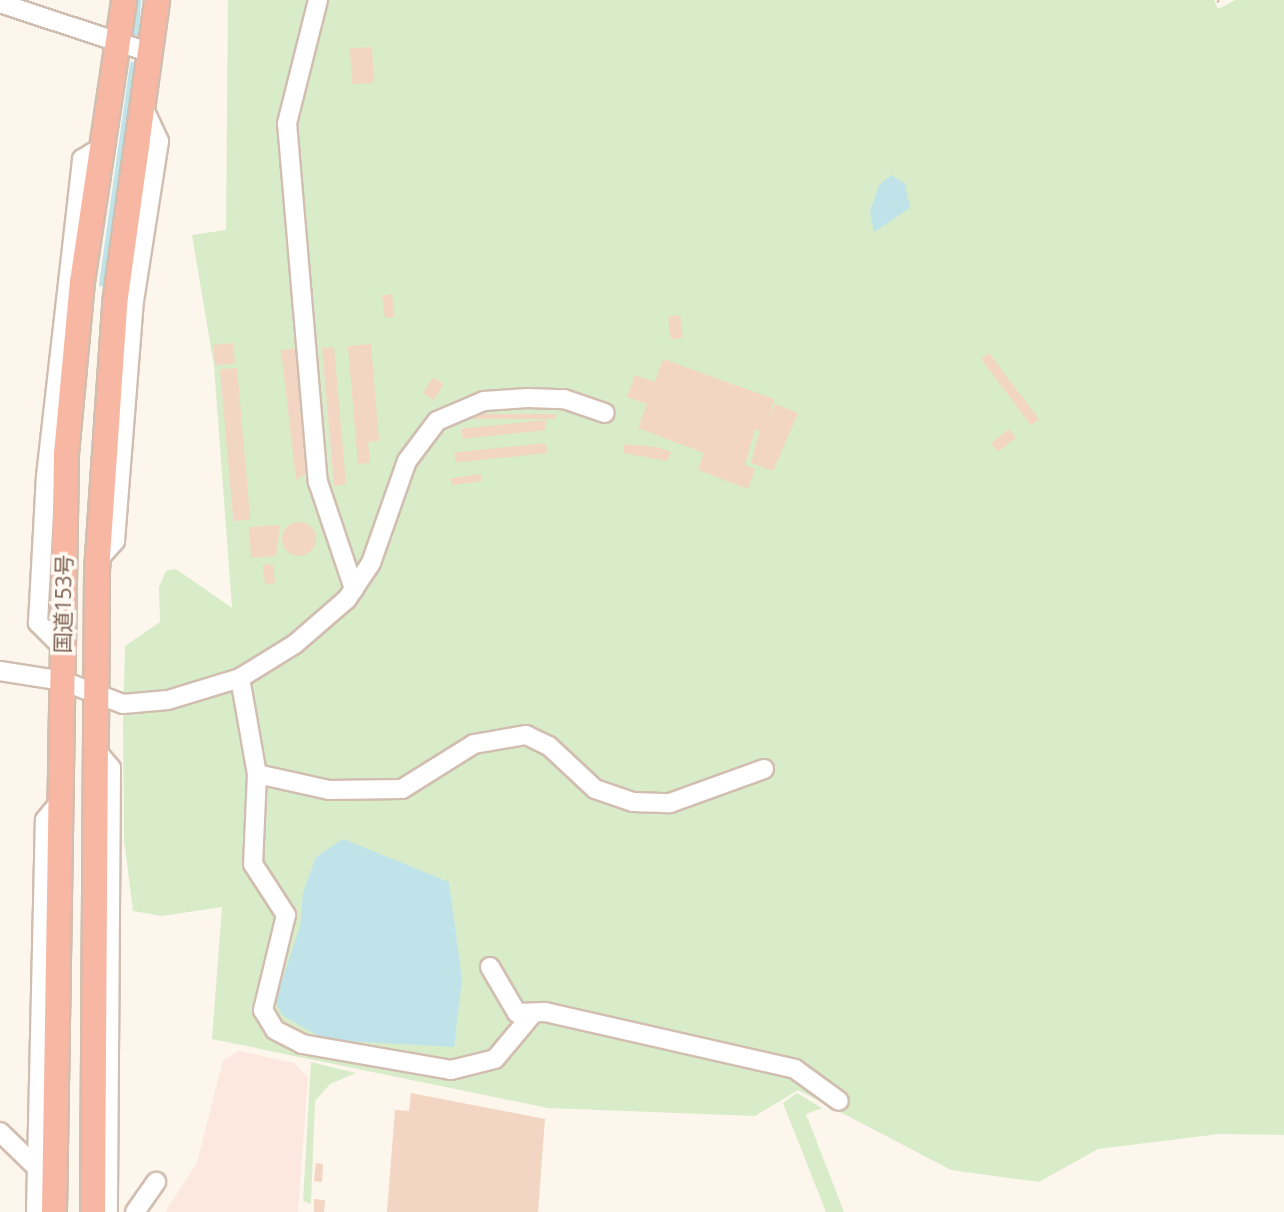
<!DOCTYPE html>
<meta charset="utf-8">
<style>
body{margin:0}
#map{position:relative;width:1284px;height:1212px;overflow:hidden;background:#fdf6ec;font-family:"Open Sans","Noto Sans JP",sans-serif}
div>[style]{position:absolute}
[style*='--x']{left:calc(var(--x)*1px);top:calc(var(--y)*1px);width:calc(var(--w)*1px);rotate:calc(var(--a)*1deg)}
.commercial>*{inset:0;background:#fde8e0}
.green>*{inset:0;background:#d8ecc9}
.water>*{inset:0;background:#bfe3e8}
.stream>*{height:4.5px;margin:-2.25px;padding:0 2.25px;transform-origin:2.25px;border-radius:2.25px;background:#bfe3e8}
.building>*{inset:0;background:#f3d5c3;transform-origin:0 0}
.round{border-radius:50%}
.path>*{height:2.5px;margin-top:-1.25px;transform-origin:0;background:repeating-linear-gradient(90deg,#d9b8a5 0 2px,transparent 0 7px)}
.roads{filter:drop-shadow(2px 0 #d1beb0) drop-shadow(-2px 0 #d1beb0) drop-shadow(0 2px #d1beb0) drop-shadow(0 -2px #d1beb0)}
.minor>*{height:18px;margin:-9px;padding:0 9px;transform-origin:9px;border-radius:9px;background:#fff}
.highway>*{height:24px;margin:-12px;padding:0 12px;transform-origin:12px;border-radius:12px;background:#f7b7a3}
span{translate:-50% -50%;white-space:nowrap;text-align:center;line-height:1.15;-webkit-text-stroke:7px #fffaf3;paint-order:stroke}
.street-label{font-size:21px;color:#7a5c4d}
</style>
<div id="map">
<div class="commercial">
<div style="clip-path:polygon(239px 1051px,294px 1063px,308px 1077px,298px 1212px,165px 1212px,197px 1163px,223px 1060px)"></div>
</div>
<div class="green">
<div style="clip-path:polygon(228px 0,1214px 0,1218px 9px,1235px 0,1284px 0,1284px 1135px,1219px 1134px,1098px 1149px,1039px 1182px,951px 1170px,798px 1090px,755px 1116px,548px 1108px,212px 1039px,222px 907px,162px 916px,133px 911px,124px 840px,123px 723px,125px 646px,160px 622px,159px 587px,166px 571px,176px 569px,232px 608px,214px 366px,192px 235px,226px 230px)"></div>
<div style="clip-path:polygon(311px 1062px,356px 1073px,330px 1084px,315px 1101px,311px 1204px,303px 1201px)"></div>
<div style="clip-path:polygon(797px 1093px,822px 1108px,806px 1114px,844px 1212px,826px 1212px,783px 1103px)"></div>
</div>
<div class="water">
<div style="clip-path:polygon(891px 175px,905px 184px,910px 208px,874px 232px,870px 212px,879px 185px)"></div>
<div style="clip-path:polygon(343px 839px,449px 882px,462px 980px,454px 1047px,325px 1040px,282px 1015px,275px 1001px,300px 927px,303px 893px,316px 857px)"></div>
</div>
<div class="stream">
<div style="--x:135;--y:37;--w:37;--a:-85"></div>
<div style="--x:101;--y:284;--w:222;--a:-82"></div>
</div>
<div class="building">
<div style="left:372px;top:47px;width:36px;height:22px;rotate:87deg"></div>
<div style="left:392px;top:294px;width:23px;height:10px;rotate:83deg"></div>
<div style="left:680px;top:315px;width:23px;height:12px;rotate:83deg"></div>
<div style="left:233px;top:343px;width:20px;height:20px;rotate:84deg"></div>
<div style="clip-path:polygon(371px 344px,379px 441px,368px 442px,370px 463px,358px 464px,348px 346px)"></div>
<div style="left:334px;top:347px;width:138px;height:12px;rotate:85deg"></div>
<div style="clip-path:polygon(298px 348px,309px 471px,296px 480px,281px 350px)"></div>
<div style="left:989px;top:353px;width:83px;height:10px;rotate:53deg"></div>
<div style="clip-path:polygon(663px 359px,774px 399px,768px 421px,775px 404px,798px 413px,773px 471px,751px 463px,760px 431px,755px 429px,745px 465px,755px 469px,748px 489px,698px 470px,704px 453px,638px 428px,647px 404px,627px 397px,635px 375px,655px 382px)"></div>
<div style="left:237px;top:368px;width:152px;height:17px;rotate:85deg"></div>
<div style="left:433px;top:377px;width:13px;height:19px;rotate:32deg"></div>
<div style="left:556px;top:414px;width:5px;height:95px;rotate:90deg"></div>
<div style="left:545px;top:420px;width:10px;height:84px;rotate:84deg"></div>
<div style="left:1009px;top:429px;width:11px;height:23px;rotate:52deg"></div>
<div style="left:546px;top:443px;width:10px;height:92px;rotate:84deg"></div>
<div style="clip-path:polygon(624px 444px,656px 447px,671px 452px,668px 461px,623px 453px)"></div>
<div style="left:481px;top:474px;width:7px;height:31px;rotate:82deg"></div>
<div class="round" style="left:282px;top:522px;width:34px;height:34px"></div>
<div style="clip-path:polygon(280px 525px,276px 556px,251px 558px,249px 527px)"></div>
<div style="left:273px;top:564px;width:19px;height:10px;rotate:84deg"></div>
<div style="clip-path:polygon(411px 1093px,545px 1119px,538px 1212px,387px 1212px,395px 1110px,409px 1111px)"></div>
<div style="clip-path:polygon(316px 1163px,323px 1164px,322px 1182px,314px 1181px)"></div>
<div style="clip-path:polygon(314px 1199px,325px 1200px,324px 1212px,314px 1212px)"></div>
</div>
<div class="path">
<div style="--x:1218;--y:0;--w:6;--a:72"></div>
</div>
<div class="roads">
<div class="minor">
<div style="--x:318;--y:0;--w:127;--a:104.1"></div>
<div style="--x:287;--y:123;--w:360;--a:85.1"></div>
<div style="--x:318;--y:482;--w:113;--a:71.4"></div>
<div style="--x:0;--y:3;--w:159;--a:18.3"></div>
<div style="--x:97;--y:561;--w:27;--a:-48"></div>
<div style="--x:115;--y:541;--w:241;--a:-85.5"></div>
<div style="--x:134;--y:301;--w:162;--a:-81.1"></div>
<div style="--x:159;--y:141;--w:38;--a:-115"></div>
<div style="--x:61;--y:646;--w:33;--a:-135"></div>
<div style="--x:38;--y:623;--w:147;--a:-86.9"></div>
<div style="--x:46;--y:476;--w:319;--a:-83.5"></div>
<div style="--x:82;--y:159;--w:23;--a:-31"></div>
<div style="--x:0;--y:671;--w:64;--a:9"></div>
<div style="--x:63;--y:681;--w:64;--a:21"></div>
<div style="--x:123;--y:704;--w:45;--a:-5.1"></div>
<div style="--x:168;--y:700;--w:75;--a:-17"></div>
<div style="--x:240;--y:678;--w:65;--a:-31.7"></div>
<div style="--x:295;--y:644;--w:69;--a:-40.9"></div>
<div style="--x:347;--y:599;--w:43;--a:-56.3"></div>
<div style="--x:371;--y:563;--w:108;--a:-70.6"></div>
<div style="--x:407;--y:461;--w:50;--a:-53.1"></div>
<div style="--x:437;--y:421;--w:51;--a:-23.1"></div>
<div style="--x:484;--y:401;--w:44;--a:-3.9"></div>
<div style="--x:528;--y:398;--w:36;--a:2"></div>
<div style="--x:564;--y:399;--w:43;--a:18.9"></div>
<div style="--x:240;--y:678;--w:97;--a:80"></div>
<div style="--x:257;--y:774;--w:90;--a:92.5"></div>
<div style="--x:253;--y:864;--w:61;--a:57.1"></div>
<div style="--x:286;--y:915;--w:98;--a:103.6"></div>
<div style="--x:263;--y:1010;--w:23;--a:59"></div>
<div style="--x:275;--y:1030;--w:30;--a:27"></div>
<div style="--x:302;--y:1044;--w:151;--a:9.9"></div>
<div style="--x:451;--y:1070;--w:45;--a:-14"></div>
<div style="--x:495;--y:1059;--w:56;--a:-50.1"></div>
<div style="--x:95;--y:749;--w:25;--a:50"></div>
<div style="--x:111;--y:768;--w:444;--a:90.4"></div>
<div style="--x:257;--y:774;--w:74;--a:12.5"></div>
<div style="--x:329;--y:790;--w:73;--a:-0.8"></div>
<div style="--x:402;--y:789;--w:85;--a:-32"></div>
<div style="--x:474;--y:744;--w:53;--a:-9.8"></div>
<div style="--x:526;--y:735;--w:25;--a:26"></div>
<div style="--x:549;--y:746;--w:63;--a:43.1"></div>
<div style="--x:595;--y:789;--w:40;--a:18.9"></div>
<div style="--x:633;--y:802;--w:37;--a:2"></div>
<div style="--x:670;--y:803;--w:100;--a:-19.9"></div>
<div style="--x:490;--y:967;--w:53;--a:59.6"></div>
<div style="--x:517;--y:1013;--w:28;--a:-2"></div>
<div style="--x:545;--y:1012;--w:256;--a:12.8"></div>
<div style="--x:795;--y:1069;--w:54;--a:36"></div>
<div style="--x:0;--y:1132;--w:52;--a:44.2"></div>
<div style="--x:36;--y:1212;--w:392;--a:-88.7"></div>
<div style="--x:45;--y:820;--w:26;--a:-51"></div>
<div style="--x:135;--y:1212;--w:37;--a:-55"></div>
</div>
<div class="highway">
<div style="--x:54;--y:1212;--w:758;--a:-89.09"></div>
<div style="--x:66;--y:454;--w:173;--a:-84.7"></div>
<div style="--x:82;--y:282;--w:285;--a:-81.5"></div>
<div style="--x:93;--y:1212;--w:641;--a:-89.64"></div>
<div style="--x:97;--y:571;--w:268;--a:-86.1"></div>
<div style="--x:115;--y:304;--w:307;--a:-82.1"></div>
</div>
</div>
<div class="street-label">
<span style="left:63px;top:604px;rotate:-89deg">国道153号</span>
</div>
</div>
